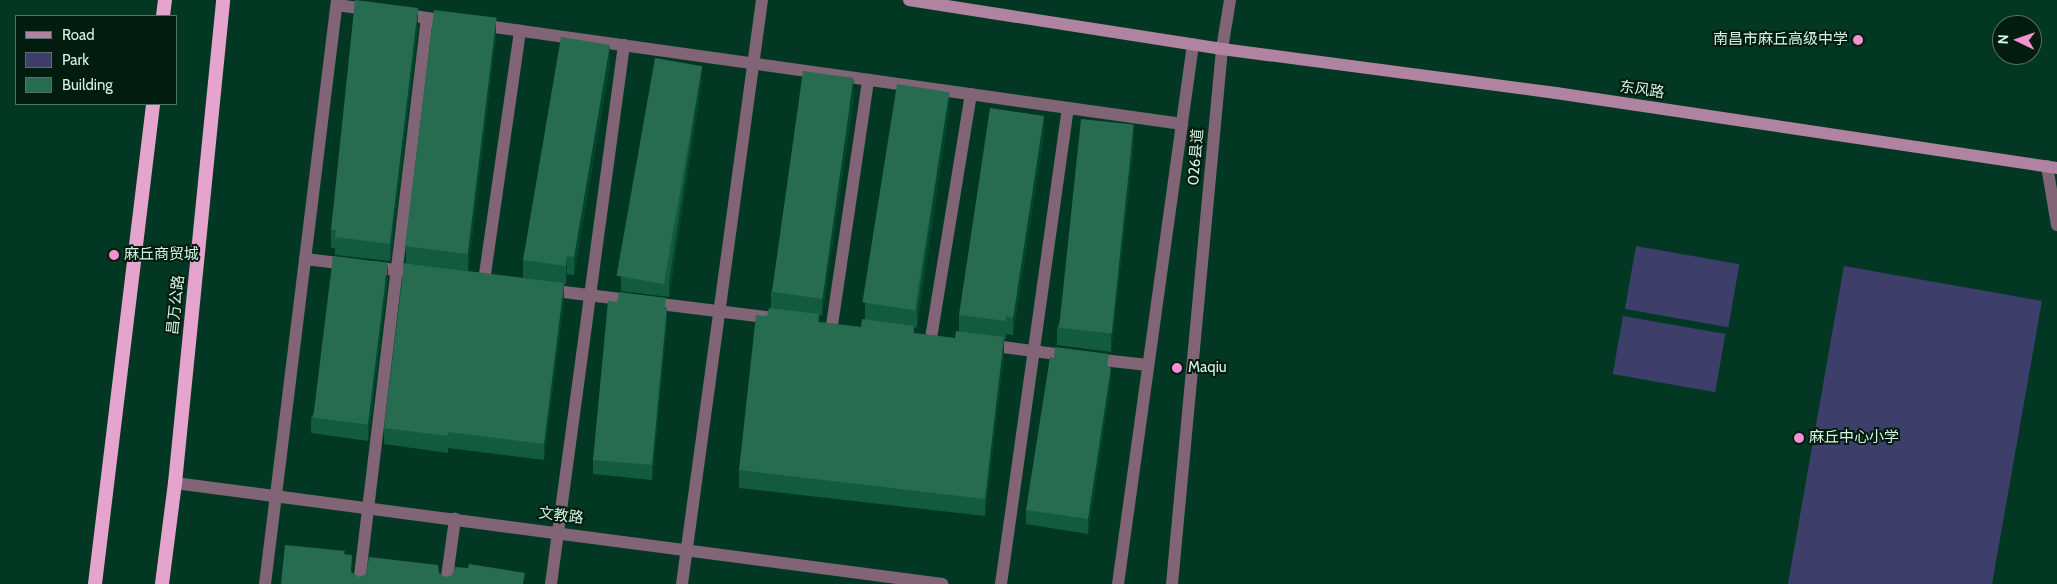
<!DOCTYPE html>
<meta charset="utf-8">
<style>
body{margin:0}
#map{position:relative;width:2057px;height:584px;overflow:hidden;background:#023823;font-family:Cabin,"Noto Sans SC",sans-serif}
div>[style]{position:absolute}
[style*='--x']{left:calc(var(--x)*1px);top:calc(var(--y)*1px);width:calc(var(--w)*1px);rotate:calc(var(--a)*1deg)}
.green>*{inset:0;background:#3d3f6a;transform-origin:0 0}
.minor>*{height:12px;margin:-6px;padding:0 6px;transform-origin:6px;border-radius:6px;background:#816577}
.tertiary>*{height:12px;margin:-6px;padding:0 6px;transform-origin:6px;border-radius:6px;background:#816577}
.secondary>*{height:12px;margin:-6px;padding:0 6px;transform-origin:6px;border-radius:6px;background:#b083a0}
.trunk>*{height:14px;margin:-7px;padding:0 7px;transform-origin:7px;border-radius:7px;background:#e4a4ce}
.wall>*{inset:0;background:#135b3f}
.shaded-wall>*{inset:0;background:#03462d}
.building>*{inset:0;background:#276b51;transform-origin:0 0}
.dots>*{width:14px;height:14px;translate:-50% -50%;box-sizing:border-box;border:2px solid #021c10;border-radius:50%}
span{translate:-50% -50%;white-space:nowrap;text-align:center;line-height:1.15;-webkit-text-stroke:4px #021c10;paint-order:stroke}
.poi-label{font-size:15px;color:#d4f4e1}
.right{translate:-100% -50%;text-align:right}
.left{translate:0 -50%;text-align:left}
.street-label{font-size:15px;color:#d4f4e1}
.legend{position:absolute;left:15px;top:15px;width:162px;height:90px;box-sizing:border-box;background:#021c10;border:1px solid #567264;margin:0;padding:6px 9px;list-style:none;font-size:15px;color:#d4f4e1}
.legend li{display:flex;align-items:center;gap:10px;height:25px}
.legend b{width:25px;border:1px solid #567264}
.north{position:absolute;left:1992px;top:15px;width:50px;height:50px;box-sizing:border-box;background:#021c10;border:1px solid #567264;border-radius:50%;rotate:273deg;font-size:14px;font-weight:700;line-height:20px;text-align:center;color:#d4f4e1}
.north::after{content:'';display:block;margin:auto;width:18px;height:22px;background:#f491d3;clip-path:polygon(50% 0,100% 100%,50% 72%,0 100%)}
</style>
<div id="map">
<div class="green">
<div style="left:1636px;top:246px;width:105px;height:64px;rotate:10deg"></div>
<div style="left:1844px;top:266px;width:201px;height:323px;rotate:10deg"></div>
<div style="left:1623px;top:316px;width:104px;height:59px;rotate:10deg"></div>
</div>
<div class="minor">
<div style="--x:2047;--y:166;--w:60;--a:80.4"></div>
<div style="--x:305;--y:259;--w:42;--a:6.8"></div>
<div style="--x:372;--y:267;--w:47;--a:7.3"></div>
<div style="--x:484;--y:281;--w:253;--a:-81.8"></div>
<div style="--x:548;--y:290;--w:226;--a:7.1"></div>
<div style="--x:832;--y:325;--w:248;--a:-81.6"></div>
<div style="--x:931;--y:338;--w:247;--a:-80.7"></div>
<div style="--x:987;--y:345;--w:86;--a:7.4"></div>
<div style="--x:1094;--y:359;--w:54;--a:6.3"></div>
<div style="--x:175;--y:483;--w:774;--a:7.5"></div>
<div style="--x:265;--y:584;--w:588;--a:-82.97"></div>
<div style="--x:359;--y:584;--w:570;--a:-83.15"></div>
<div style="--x:446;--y:584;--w:66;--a:-82.1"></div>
<div style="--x:551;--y:584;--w:544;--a:-82.29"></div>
<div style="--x:682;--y:584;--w:589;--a:-82.2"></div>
<div style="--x:1001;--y:584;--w:481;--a:-82"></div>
<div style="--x:1118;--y:584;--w:545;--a:-82.09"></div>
<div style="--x:1172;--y:584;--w:537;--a:-84.66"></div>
<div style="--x:1222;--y:49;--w:50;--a:-80.7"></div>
</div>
<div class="tertiary">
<div style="--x:337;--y:5;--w:34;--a:8"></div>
<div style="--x:401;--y:14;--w:48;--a:8.5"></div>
<div style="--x:480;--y:25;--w:709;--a:8.03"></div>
</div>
<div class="secondary">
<div style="--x:909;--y:0;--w:317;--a:8.9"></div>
<div style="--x:1222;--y:49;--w:337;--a:7.5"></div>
<div style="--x:1556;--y:93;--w:507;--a:8.51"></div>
</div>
<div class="trunk">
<div style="--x:163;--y:16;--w:16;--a:-83"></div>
<div style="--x:95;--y:584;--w:483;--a:-83.1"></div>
<div style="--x:162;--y:584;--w:102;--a:-82.7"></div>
<div style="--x:175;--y:483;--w:485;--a:-84.3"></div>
</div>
<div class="wall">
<div style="clip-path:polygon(418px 26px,390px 261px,335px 255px,335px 248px,331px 248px,331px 230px)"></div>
<div style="clip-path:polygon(496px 36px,468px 271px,406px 263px,406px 246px)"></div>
<div style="clip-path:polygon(610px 63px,574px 275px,567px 274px,566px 284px,523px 278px,523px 260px)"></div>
<div style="clip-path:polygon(702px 80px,669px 297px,621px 291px,621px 276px)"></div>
<div style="clip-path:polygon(854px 96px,822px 316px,819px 315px,819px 322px,861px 327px,865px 320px,865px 303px,949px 109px,917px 328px,914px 327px,914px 333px,955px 338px,959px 332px,959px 315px,1044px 134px,1013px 335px,1006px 334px,1006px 339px,1004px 339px,1004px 355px,985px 516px,739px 488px,739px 470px,767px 316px,771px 308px,771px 292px)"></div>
<div style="clip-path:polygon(1134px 143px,1111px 352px,1057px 345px,1057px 328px)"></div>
<div style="clip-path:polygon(388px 278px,368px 441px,311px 433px,311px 418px)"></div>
<div style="clip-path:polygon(564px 300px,544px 460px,448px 448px,448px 453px,384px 444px,384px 428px)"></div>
<div style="clip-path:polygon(666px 307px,667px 322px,652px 480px,593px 474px,593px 460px)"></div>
<div style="clip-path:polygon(1109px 367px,1111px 382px,1088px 534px,1026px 524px,1026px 510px)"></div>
</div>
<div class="shaded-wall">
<div style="clip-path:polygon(418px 8px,418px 26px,390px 261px,390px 244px)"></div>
<div style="clip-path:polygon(496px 18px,496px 36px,468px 271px,468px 253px)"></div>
<div style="clip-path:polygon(610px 45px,610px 63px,574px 275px,574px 257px)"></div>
<div style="clip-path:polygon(702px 66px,702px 80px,669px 297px,669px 282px)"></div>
<div style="clip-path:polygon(854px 78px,854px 96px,822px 316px,822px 298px)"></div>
<div style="clip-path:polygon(949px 92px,949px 109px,917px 328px,917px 310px)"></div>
<div style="clip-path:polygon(1044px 116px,1044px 134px,1013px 335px,1013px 318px)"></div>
<div style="clip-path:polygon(1134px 125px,1134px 143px,1111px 352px,1111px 334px)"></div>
<div style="clip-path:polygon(567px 256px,567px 274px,566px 284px,566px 266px)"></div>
<div style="clip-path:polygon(388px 263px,388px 278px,368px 441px,368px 426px)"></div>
<div style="clip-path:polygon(564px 283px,564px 300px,544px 460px,544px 444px)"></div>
<div style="clip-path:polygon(667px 307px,667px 322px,652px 480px,652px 465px)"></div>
<div style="clip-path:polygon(1004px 337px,1004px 355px,985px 516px,985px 499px)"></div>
<div style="clip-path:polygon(1111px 367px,1111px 382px,1088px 534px,1088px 519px)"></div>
</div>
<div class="building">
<div style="clip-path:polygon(355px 0,418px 8px,390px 244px,335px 237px,336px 230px,331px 230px)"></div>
<div style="left:434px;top:10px;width:63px;height:238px;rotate:7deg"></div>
<div style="clip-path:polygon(561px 37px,610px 45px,574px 257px,567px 256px,566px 266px,523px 260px)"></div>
<div style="left:655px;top:58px;width:48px;height:221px;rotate:10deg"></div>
<div style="left:803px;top:71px;width:51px;height:223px;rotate:8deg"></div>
<div style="left:897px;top:84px;width:53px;height:221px;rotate:9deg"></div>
<div style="clip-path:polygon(990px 108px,1044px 116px,1013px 318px,1006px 316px,1006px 321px,959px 315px)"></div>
<div style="left:1081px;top:119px;width:53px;height:210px;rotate:6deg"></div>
<div style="left:333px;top:256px;width:55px;height:163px;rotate:7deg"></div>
<div style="clip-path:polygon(404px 263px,564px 283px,544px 444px,448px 432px,448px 436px,384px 428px)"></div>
<div style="clip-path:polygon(619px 292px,666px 298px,665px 307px,667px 307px,652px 465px,593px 460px,608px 301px,617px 302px)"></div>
<div style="clip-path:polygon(769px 308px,819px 314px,818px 322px,861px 327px,862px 319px,914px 326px,913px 333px,955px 338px,956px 331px,1004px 337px,985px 499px,739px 470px,756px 315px,767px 316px)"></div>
<div style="clip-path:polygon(1055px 347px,1109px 354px,1107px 366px,1111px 367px,1088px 519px,1026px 510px,1050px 357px,1054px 358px)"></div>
<div style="clip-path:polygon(285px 545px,345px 551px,344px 554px,352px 555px,351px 572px,359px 577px,366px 574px,369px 557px,438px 565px,439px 573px,445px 577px,452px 575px,455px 567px,468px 568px,469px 564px,525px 573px,523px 584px,281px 584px)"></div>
</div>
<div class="dots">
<div style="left:1858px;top:40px;background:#f491d3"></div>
<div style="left:114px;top:255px;background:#f491d3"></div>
<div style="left:1177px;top:368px;background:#f491d3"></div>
<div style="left:1799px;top:438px;background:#f491d3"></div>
</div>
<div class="poi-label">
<span class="right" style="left:1848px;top:40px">南昌市麻丘高级中学</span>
<span class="left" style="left:124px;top:255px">麻丘商贸城</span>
<span class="left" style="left:1188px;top:368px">Maqiu</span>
<span class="left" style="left:1809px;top:438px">麻丘中心小学</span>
</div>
<div class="street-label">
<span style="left:1642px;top:90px;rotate:8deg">东风路</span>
<span style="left:1196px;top:157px;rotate:-85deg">026县道</span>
<span style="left:176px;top:305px;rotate:-84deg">昌万公路</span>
<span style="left:561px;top:516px;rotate:7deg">文教路</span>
</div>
<ul class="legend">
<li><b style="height:6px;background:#b083a0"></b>Road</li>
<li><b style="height:14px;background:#3d3f6a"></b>Park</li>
<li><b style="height:14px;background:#276b51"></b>Building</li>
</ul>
<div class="north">N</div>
</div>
